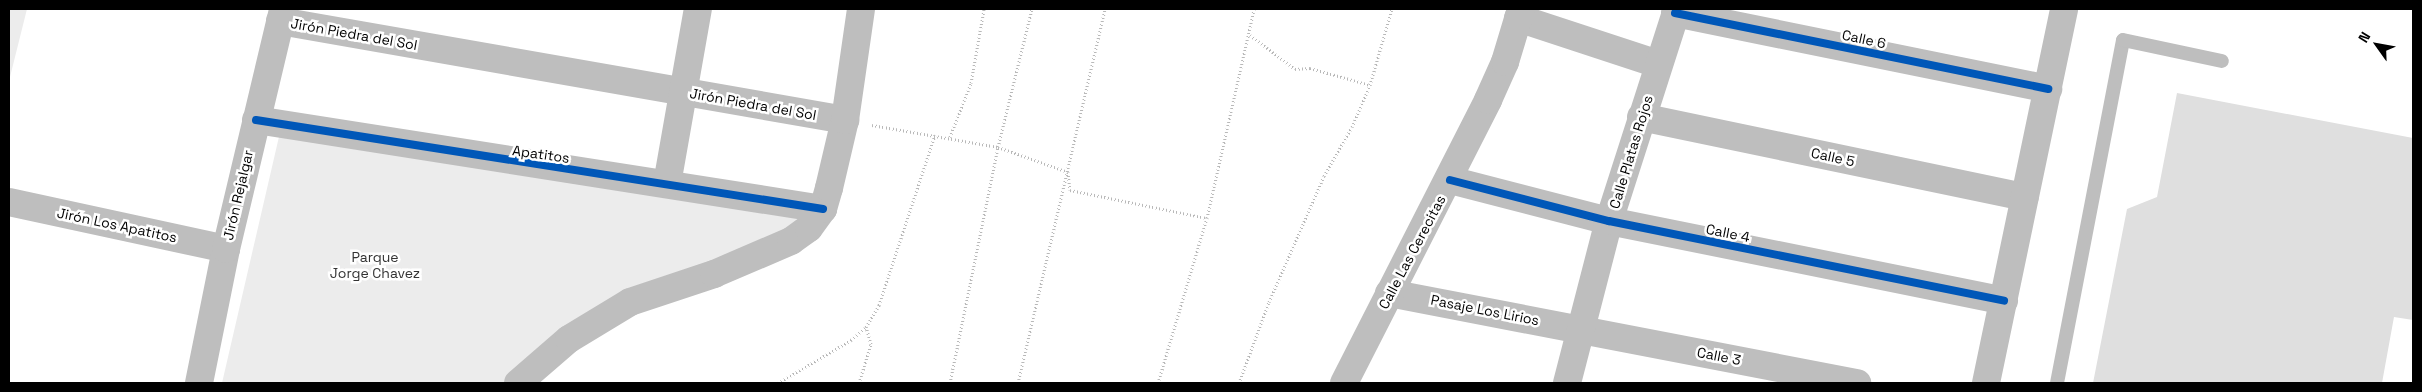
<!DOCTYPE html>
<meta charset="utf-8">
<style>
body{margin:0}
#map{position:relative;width:2422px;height:392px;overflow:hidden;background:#fff;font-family:"Space Grotesk",sans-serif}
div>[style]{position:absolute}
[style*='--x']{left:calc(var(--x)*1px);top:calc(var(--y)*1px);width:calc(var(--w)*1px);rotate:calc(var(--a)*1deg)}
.green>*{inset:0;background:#ececec}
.building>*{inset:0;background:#dfdfdf}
.path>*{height:3px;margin-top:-1.5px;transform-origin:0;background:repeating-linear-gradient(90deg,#b9b9b9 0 1px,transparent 0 3.5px)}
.service>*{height:14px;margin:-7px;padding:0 7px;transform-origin:7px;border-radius:7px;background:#bebebe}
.minor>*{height:28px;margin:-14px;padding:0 14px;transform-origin:14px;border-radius:14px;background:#bebebe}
.cycleway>*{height:8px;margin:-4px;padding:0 4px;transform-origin:4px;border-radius:4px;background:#0057b8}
span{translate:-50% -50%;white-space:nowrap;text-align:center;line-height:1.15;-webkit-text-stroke:5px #fff;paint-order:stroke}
.street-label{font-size:14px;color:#000}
.park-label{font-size:14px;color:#333}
.frame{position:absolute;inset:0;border:10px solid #000;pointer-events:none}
.north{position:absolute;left:2352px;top:20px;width:50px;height:50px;-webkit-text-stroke:4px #fff;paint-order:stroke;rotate:302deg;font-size:14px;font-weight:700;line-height:20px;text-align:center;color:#000}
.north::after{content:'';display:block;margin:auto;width:18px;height:22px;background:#000;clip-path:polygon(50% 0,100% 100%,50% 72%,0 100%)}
</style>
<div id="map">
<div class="green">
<div style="clip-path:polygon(9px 9px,27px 9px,9px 81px)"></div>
<div style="clip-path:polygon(281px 128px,798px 217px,792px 229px,628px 298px,511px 383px,222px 383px)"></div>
</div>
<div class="building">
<div style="clip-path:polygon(2177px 93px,2413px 138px,2413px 320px,2394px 317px,2382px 383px,2093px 383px,2127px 209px,2157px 197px)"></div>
</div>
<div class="path">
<div style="--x:1250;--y:35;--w:56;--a:37.1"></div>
<div style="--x:1295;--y:69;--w:15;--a:-4"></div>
<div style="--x:1310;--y:68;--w:62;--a:15.8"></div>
<div style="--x:872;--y:125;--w:128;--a:9.9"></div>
<div style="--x:998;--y:147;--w:74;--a:19.7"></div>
<div style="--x:1068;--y:172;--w:18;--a:84"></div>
<div style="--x:1070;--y:190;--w:140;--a:11.6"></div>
<div style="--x:950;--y:137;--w:58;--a:-68.7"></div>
<div style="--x:971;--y:83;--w:75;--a:-80"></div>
<div style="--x:778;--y:383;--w:85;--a:-30.5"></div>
<div style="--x:851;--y:340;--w:20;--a:-41"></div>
<div style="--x:866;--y:327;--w:26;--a:-59"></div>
<div style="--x:879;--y:305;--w:179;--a:-71.8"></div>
<div style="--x:859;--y:383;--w:41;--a:-72.9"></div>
<div style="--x:871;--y:344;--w:18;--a:-106"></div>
<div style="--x:950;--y:383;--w:241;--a:-78.5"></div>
<div style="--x:998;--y:147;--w:142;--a:-76.2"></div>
<div style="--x:1018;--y:383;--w:384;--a:-76.9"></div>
<div style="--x:1158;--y:383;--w:172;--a:-73.5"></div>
<div style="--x:1207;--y:218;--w:214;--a:-77.3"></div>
<div style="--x:1239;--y:383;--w:86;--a:-69.7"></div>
<div style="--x:1269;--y:302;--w:137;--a:-66.4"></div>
<div style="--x:1324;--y:176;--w:56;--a:-60.3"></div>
<div style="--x:1352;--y:127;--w:46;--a:-66.8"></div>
<div style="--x:1370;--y:85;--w:79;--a:-73.9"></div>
</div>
<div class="service">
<div style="--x:2057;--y:383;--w:349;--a:-79.1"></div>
<div style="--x:2123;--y:40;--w:101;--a:12"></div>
</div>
<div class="minor">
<div style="--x:1675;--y:13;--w:381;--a:11.5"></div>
<div style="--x:1518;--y:18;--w:147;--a:18.2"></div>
<div style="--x:280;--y:21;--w:574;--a:9.94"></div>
<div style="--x:1641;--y:117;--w:392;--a:11.8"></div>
<div style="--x:256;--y:120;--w:574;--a:8.92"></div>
<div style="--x:1450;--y:180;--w:164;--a:14.5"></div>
<div style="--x:1609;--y:221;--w:403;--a:11.4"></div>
<div style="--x:667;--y:184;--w:178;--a:-80"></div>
<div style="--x:9;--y:202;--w:222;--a:12.2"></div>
<div style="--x:1389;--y:293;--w:477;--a:10.9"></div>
<div style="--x:199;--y:383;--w:137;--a:-78.6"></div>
<div style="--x:226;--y:249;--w:247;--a:-76.6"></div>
<div style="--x:518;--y:383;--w:67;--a:-40.8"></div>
<div style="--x:569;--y:339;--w:71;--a:-31.2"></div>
<div style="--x:630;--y:302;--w:89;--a:-18.4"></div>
<div style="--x:714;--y:274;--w:84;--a:-23.2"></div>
<div style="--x:791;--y:241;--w:22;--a:-36"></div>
<div style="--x:809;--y:228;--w:24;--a:-54"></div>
<div style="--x:823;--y:209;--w:22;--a:-74"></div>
<div style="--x:829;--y:188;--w:70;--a:-76.8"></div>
<div style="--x:845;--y:120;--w:112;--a:-81.8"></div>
<div style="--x:1344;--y:383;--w:318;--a:-63"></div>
<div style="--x:1488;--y:100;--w:42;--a:-65.9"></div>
<div style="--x:1505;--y:62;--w:55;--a:-73.2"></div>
<div style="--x:1567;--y:383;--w:167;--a:-75.5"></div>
<div style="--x:1609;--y:221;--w:223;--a:-72.2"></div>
<div style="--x:1986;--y:383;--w:382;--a:-78.2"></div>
</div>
<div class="cycleway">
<div style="--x:1675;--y:13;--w:381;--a:11.5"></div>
<div style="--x:256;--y:120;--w:574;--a:8.92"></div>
<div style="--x:1450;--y:180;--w:164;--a:14.5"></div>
<div style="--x:1609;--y:221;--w:403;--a:11.4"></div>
</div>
<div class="street-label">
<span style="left:354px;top:34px;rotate:10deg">Jirón Piedra del Sol</span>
<span style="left:1864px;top:39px;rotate:12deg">Calle 6</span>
<span style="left:753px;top:104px;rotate:10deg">Jirón Piedra del Sol</span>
<span style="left:1631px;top:152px;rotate:-73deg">Calle Platas Rojos</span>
<span style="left:541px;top:154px;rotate:8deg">Apatitos</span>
<span style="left:1833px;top:157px;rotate:12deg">Calle 5</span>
<span style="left:238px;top:195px;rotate:-77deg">Jirón Rejalgar</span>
<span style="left:117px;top:225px;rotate:12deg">Jirón Los Apatitos</span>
<span style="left:1728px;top:233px;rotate:11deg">Calle 4</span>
<span style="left:1412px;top:252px;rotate:-62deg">Calle Las Cerecitas</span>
<span style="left:1485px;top:310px;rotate:11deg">Pasaje Los Lirios</span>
<span style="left:1719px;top:356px;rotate:11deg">Calle 3</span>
</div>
<div class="park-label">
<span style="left:375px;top:265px">Parque<br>Jorge Chavez</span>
</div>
<div class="frame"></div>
<div class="north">N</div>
</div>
